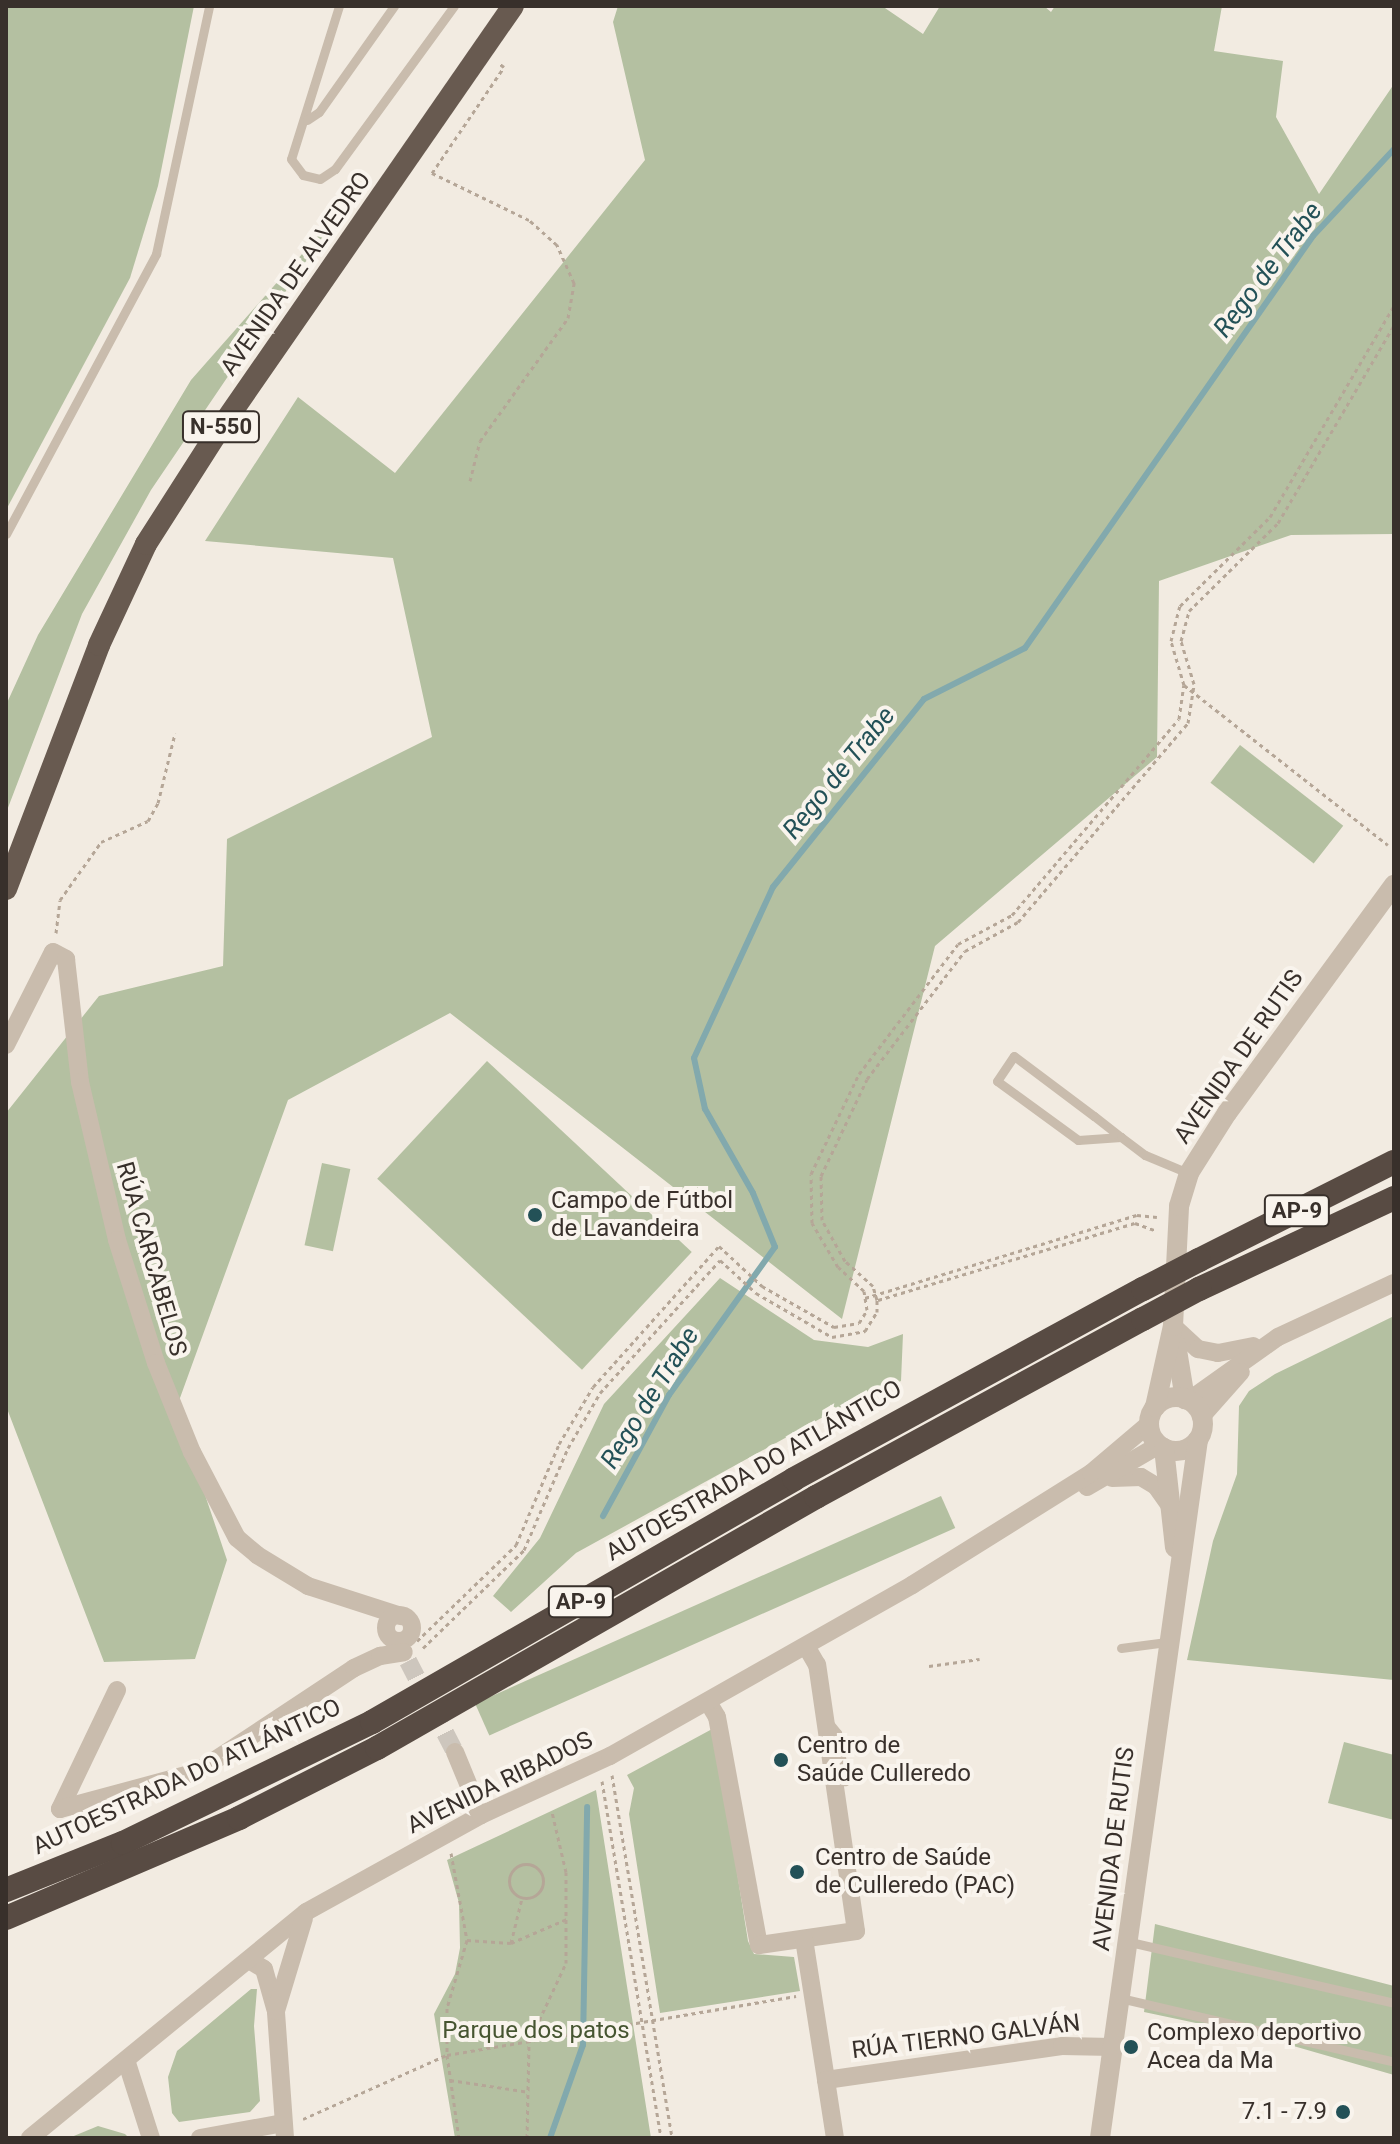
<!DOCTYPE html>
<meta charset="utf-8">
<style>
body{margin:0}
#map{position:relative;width:1400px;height:2144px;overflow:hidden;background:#f2ebe1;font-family:Roboto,sans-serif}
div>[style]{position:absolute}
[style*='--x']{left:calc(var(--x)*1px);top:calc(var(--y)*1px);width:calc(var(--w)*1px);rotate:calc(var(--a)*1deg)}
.green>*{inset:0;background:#b4c0a1;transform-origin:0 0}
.stream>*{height:6px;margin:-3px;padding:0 3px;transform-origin:3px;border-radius:3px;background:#82a9ad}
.minor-tunnel>*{height:18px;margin-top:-9px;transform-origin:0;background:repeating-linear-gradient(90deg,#cdc6bd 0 18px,transparent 0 27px)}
.path>*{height:3px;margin-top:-1.5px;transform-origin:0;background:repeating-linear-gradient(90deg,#b5a697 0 4px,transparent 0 8px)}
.path>.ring{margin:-1.5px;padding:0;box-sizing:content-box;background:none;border:3px solid #b5a697;border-radius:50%}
.service>*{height:9px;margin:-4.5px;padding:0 4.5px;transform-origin:4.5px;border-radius:4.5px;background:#c9bcad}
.minor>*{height:18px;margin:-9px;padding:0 9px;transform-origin:9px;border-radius:9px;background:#c9bcad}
.minor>.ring{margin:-9px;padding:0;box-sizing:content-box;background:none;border:18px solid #c9bcad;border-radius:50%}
.tertiary>*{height:20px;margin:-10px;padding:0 10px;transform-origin:10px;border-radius:10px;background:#c9bcad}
.tertiary>.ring{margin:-10px;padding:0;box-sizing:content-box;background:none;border:20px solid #c9bcad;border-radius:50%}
.trunk>*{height:22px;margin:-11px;padding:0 11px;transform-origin:11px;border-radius:11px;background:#685a50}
.motorway>*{height:24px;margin:-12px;padding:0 12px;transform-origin:12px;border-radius:12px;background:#584b43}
.motorway-bridge>*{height:24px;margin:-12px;padding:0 12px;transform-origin:12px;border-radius:12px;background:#584b43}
.dots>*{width:22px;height:22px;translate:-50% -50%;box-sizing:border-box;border:4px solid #f9f4ed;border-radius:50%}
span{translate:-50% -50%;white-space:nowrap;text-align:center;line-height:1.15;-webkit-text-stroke:8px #f9f4ed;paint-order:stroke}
.shield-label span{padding:2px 6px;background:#f9f4ed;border:2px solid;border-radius:6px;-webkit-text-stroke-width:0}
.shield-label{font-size:22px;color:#38302b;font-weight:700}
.street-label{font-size:24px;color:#38302b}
.poi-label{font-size:24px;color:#38302b}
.left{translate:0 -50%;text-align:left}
.right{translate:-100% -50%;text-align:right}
.park-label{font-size:24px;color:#465531}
.water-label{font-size:26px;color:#235157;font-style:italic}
.frame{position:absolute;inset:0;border:8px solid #38302b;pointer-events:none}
</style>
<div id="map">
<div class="green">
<div style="clip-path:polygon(6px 6px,194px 6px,158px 186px,130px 278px,6px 510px)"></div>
<div style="clip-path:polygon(618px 6px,882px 6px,923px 34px,940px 6px,1044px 6px,1051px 12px,1055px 6px,1222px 6px,1214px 51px,1283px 61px,1276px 117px,1319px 194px,1394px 84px,1394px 534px,1291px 535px,1159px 581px,1157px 757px,935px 946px,842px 1319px,450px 1013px,288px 1100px,176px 1409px,227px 1560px,195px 1659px,104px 1662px,6px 1406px,6px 1113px,99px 996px,223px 966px,227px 839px,432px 737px,393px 558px,205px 541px,298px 397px,395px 473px,645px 160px,613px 22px)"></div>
<div style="clip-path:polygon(340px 211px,151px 490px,82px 614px,6px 813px,6px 705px,38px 635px,191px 380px)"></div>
<div style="left:1240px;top:745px;width:131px;height:48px;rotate:38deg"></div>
<div style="left:487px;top:1061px;width:280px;height:161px;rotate:43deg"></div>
<div style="left:322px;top:1163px;width:29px;height:84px;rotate:12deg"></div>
<div style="clip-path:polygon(720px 1278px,814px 1340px,868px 1347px,903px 1334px,901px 1381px,854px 1400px,576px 1553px,511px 1612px,493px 1596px,540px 1538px,604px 1404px)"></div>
<div style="clip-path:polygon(1394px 1316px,1394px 1680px,1187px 1660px,1213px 1541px,1237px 1474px,1239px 1406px,1249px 1391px,1275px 1374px)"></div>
<div style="left:941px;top:1496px;width:35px;height:510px;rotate:66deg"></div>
<div style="clip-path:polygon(714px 1728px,748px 1941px,754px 1954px,794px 1957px,800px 1991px,660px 2013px,629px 1814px,634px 1788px,627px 1775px)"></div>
<div style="clip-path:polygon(1344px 1742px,1394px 1755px,1394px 1820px,1328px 1803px)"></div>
<div style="clip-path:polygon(596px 1790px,651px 2138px,455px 2138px,434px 2014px,455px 1974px,460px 1948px,459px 1903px,447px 1860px)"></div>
<div style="clip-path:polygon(1155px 1924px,1394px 1986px,1394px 2075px,1262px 2037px,1144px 2012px)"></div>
<div style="clip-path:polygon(251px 1989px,257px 1989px,254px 2026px,260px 2101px,250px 2112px,179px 2122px,172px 2113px,168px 2077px,177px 2051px)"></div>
<div style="clip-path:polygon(98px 2126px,125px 2134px,129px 2138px,69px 2138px)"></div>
</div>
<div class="stream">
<div style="--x:603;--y:1516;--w:138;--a:-61.4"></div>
<div style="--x:669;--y:1395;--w:182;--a:-54.4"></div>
<div style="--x:775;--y:1247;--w:58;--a:-112.2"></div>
<div style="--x:753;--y:1193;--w:97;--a:-119.7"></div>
<div style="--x:705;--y:1109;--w:52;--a:-102.2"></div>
<div style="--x:694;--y:1058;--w:188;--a:-65.2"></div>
<div style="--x:773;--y:887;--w:241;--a:-51.2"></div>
<div style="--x:924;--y:699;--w:113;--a:-26.8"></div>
<div style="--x:1025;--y:648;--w:503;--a:-55.05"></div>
<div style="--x:1313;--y:236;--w:119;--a:-47"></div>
<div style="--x:550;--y:2138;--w:99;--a:-70.5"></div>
<div style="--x:583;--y:2045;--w:238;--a:-89"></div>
</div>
<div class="minor-tunnel">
<div style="--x:408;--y:1661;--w:102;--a:62.7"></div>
</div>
<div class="path">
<div style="--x:470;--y:481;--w:41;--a:-76"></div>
<div style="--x:480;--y:441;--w:151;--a:-54.4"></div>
<div style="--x:568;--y:318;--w:36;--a:-80"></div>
<div style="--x:574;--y:283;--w:42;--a:-114.1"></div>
<div style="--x:557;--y:245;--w:38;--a:-138"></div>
<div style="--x:529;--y:220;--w:108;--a:-154.1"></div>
<div style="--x:432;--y:173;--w:128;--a:-55.8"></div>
<div style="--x:504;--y:67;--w:5;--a:-143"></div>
<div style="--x:1184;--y:685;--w:259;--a:38.1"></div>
<div style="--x:56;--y:933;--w:33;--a:-83"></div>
<div style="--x:60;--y:900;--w:71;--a:-54.7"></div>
<div style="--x:101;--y:842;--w:51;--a:-24.1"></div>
<div style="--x:148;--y:821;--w:21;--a:-61"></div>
<div style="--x:158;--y:803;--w:72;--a:-76.3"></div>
<div style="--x:865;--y:1298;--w:284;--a:-17"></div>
<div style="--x:1137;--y:1215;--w:20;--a:6"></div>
<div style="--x:878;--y:1300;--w:268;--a:-16.7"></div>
<div style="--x:1135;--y:1223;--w:23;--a:20"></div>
<div style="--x:417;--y:1641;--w:138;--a:-44.1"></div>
<div style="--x:516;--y:1545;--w:110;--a:-66.9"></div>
<div style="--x:559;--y:1444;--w:66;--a:-59.2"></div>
<div style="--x:593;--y:1387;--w:189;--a:-48.2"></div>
<div style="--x:719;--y:1246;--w:59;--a:42.9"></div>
<div style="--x:762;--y:1286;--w:83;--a:29.7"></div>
<div style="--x:834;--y:1327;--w:25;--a:-9"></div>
<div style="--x:859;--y:1323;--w:15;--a:-58"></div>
<div style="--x:867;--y:1310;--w:19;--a:-99"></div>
<div style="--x:864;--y:1291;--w:35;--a:-137"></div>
<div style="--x:838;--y:1267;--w:51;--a:-120.6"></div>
<div style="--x:812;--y:1223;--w:49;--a:-91.2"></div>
<div style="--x:811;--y:1174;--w:111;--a:-64.4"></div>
<div style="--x:859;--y:1074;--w:163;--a:-52.7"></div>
<div style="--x:958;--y:944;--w:61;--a:-28.2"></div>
<div style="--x:1012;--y:915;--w:257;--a:-49.6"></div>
<div style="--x:1179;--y:719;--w:34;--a:-82"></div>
<div style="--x:1184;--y:685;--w:46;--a:-106.5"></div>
<div style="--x:1171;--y:641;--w:36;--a:-76"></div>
<div style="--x:1180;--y:606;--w:127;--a:-44.7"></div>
<div style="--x:1270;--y:517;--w:245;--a:-59.6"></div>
<div style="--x:423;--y:1648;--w:141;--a:-44.1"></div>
<div style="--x:524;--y:1550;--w:111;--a:-66.7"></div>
<div style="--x:568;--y:1448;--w:64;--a:-59.8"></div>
<div style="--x:600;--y:1393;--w:179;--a:-47.9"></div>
<div style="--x:720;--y:1260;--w:49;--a:42.5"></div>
<div style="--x:756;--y:1293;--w:88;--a:30.1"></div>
<div style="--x:832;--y:1337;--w:34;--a:-10"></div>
<div style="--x:865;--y:1331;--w:22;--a:-58"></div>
<div style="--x:877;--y:1312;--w:12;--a:-90"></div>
<div style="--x:877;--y:1300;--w:15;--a:-106"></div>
<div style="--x:873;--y:1286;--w:38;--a:-138"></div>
<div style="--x:845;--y:1261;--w:47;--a:-119.3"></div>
<div style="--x:822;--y:1220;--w:44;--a:-91.3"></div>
<div style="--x:821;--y:1176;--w:107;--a:-64.6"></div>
<div style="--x:867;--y:1079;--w:161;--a:-52.6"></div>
<div style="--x:965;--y:951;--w:60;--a:-28.7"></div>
<div style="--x:1018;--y:922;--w:262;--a:-49.5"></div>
<div style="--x:1188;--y:723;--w:39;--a:-81"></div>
<div style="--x:1194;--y:684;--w:45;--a:-106.8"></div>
<div style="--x:1181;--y:641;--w:31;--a:-75"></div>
<div style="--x:1189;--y:611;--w:125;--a:-44.7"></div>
<div style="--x:1278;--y:523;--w:229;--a:-59.6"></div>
<div style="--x:929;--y:1666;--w:51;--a:-7.8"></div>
<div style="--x:612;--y:1775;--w:368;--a:80.6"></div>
<div style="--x:602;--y:1781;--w:362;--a:80.6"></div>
<div style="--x:451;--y:1853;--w:88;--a:79.6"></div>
<div style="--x:467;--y:1940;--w:71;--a:106.4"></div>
<div style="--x:447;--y:2008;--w:47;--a:90"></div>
<div style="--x:447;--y:2055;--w:84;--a:81.8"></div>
<div class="ring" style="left:509px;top:1864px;width:31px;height:31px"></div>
<div style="--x:467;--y:1940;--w:44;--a:3.9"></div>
<div style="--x:511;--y:1943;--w:63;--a:-23.3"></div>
<div style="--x:511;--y:1943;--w:46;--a:-76.3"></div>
<div style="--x:450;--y:2080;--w:80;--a:8.6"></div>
<div style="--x:303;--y:2119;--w:158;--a:-24"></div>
<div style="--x:447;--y:2055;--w:354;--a:-9.6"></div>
<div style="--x:527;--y:2138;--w:96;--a:-88.8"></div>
<div style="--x:529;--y:2042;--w:87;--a:-64.9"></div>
<div style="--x:566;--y:1963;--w:91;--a:-90"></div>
<div style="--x:566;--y:1872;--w:62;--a:-103.1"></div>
</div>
<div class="service">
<div style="--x:339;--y:6;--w:160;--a:107.4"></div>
<div style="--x:291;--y:159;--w:20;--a:53"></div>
<div style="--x:303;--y:175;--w:17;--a:13"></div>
<div style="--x:320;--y:179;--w:18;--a:-34"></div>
<div style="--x:335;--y:169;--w:202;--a:-53.9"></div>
<div style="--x:307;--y:120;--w:14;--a:-34"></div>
<div style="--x:319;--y:112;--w:130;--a:-54.7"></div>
<div style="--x:6;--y:534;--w:318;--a:-61.8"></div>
<div style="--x:156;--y:254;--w:254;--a:-77.9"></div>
<div style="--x:1121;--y:1137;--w:43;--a:176"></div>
<div style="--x:1078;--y:1140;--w:100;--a:-143.9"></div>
<div style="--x:997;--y:1081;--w:30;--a:-56"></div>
<div style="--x:1014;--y:1056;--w:100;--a:36.9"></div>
<div style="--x:1094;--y:1116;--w:34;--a:38"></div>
<div style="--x:1121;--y:1137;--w:30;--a:37"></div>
<div style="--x:1145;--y:1155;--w:47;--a:22.7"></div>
<div style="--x:1121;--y:1648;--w:46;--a:-7.4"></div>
<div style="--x:829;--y:1723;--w:13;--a:51"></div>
<div style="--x:837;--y:1733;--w:49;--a:80.5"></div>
<div style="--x:1130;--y:1942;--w:271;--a:13"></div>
<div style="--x:1120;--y:1998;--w:281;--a:13.1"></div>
</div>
<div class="minor">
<div style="--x:6;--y:1045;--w:104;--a:-63.2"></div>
<div style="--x:53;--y:952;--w:15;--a:28"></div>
<div style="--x:66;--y:959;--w:124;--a:83.5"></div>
<div style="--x:80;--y:1082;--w:162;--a:76.8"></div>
<div style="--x:117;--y:1240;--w:129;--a:72.4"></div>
<div style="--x:156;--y:1363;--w:96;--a:68"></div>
<div style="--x:192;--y:1452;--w:97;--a:62.4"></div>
<div style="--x:237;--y:1538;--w:26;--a:40"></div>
<div style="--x:257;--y:1555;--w:60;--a:31.3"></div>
<div style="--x:308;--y:1586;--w:98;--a:17.9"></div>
<div style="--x:1173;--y:1326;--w:34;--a:43"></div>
<div style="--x:1198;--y:1349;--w:20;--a:11"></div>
<div style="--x:1218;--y:1353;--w:36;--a:-11"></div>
<div style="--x:1188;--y:1401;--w:110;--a:-35.4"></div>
<div style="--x:1278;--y:1337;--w:128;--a:-25"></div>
<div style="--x:1201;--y:1417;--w:60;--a:-48.4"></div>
<div style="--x:1112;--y:1478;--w:29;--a:-2"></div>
<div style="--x:1141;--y:1477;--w:17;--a:31"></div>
<div style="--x:1156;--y:1486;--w:24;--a:55"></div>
<div style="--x:1087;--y:1487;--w:83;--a:-30.3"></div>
<div class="ring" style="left:386px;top:1615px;width:8px;height:8px"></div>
<div style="--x:117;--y:1690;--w:132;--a:115.6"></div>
<div style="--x:60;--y:1809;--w:142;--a:-15.1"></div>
<div style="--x:197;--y:1772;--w:188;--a:-33.5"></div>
<div style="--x:354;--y:1668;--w:29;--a:-25"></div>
<div style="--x:380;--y:1656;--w:24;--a:-9"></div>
<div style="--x:708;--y:1702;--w:17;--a:59"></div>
<div style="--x:717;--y:1717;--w:232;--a:79.6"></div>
<div style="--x:759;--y:1945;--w:98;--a:-8.2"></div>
<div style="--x:856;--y:1931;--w:269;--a:-98.3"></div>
<div style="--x:817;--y:1665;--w:22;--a:-120"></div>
<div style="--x:455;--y:1752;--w:68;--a:67.6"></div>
<div style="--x:804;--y:1939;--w:143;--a:81.1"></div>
<div style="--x:826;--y:2080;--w:238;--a:-8.2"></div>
<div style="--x:1062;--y:2046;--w:51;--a:1.1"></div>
<div style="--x:249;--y:1960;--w:17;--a:31"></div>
<div style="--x:264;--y:1969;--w:41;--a:74.2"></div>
<div style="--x:127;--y:2063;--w:79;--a:72.3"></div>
<div style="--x:826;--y:2080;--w:59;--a:81.2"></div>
<div style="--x:30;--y:2138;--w:357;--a:-39.3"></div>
<div style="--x:306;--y:1912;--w:200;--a:-29"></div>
<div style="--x:481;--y:1815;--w:142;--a:-24.6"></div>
<div style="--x:610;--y:1756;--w:347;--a:-29.5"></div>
<div style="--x:912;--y:1585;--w:211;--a:-32"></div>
<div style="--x:1091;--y:1473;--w:76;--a:-40.2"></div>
<div style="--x:200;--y:2138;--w:84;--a:-10.2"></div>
<div style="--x:285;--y:2138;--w:127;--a:-94.1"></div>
<div style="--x:276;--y:2011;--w:97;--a:-73.2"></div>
</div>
<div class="tertiary">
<div style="--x:1176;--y:1344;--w:56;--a:80.7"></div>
<div class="ring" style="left:1149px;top:1397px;width:34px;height:34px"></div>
<div style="--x:1155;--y:1407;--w:83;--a:-77.5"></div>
<div style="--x:1173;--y:1326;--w:120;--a:-87.1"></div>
<div style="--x:1179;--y:1206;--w:34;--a:-73"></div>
<div style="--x:1189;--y:1173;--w:71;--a:-57.7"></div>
<div style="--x:1227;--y:1113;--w:283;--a:-53.8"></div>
<div style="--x:1164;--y:1448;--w:100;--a:83.7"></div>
<div style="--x:1100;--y:2138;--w:705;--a:-82.01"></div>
</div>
<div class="trunk">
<div style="--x:6;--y:889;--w:261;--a:-69.1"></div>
<div style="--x:99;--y:645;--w:111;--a:-65"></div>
<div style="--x:146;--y:544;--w:128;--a:-57.4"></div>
<div style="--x:215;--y:436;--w:523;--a:-55.28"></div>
</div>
<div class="motorway">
<div style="--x:1199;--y:1260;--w:218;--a:-26.7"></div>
<div style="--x:1199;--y:1289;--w:215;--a:-25"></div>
<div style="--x:6;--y:1890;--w:126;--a:-21.9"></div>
<div style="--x:123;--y:1843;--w:277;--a:-25.9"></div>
<div style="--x:372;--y:1722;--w:487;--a:-29.9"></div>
<div style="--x:794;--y:1479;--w:397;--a:-28.6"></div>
<div style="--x:6;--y:1918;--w:254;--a:-23.2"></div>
<div style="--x:239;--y:1818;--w:155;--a:-26.9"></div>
<div style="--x:377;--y:1748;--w:506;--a:-29.76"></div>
<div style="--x:816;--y:1497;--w:372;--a:-28.6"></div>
</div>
<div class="motorway-bridge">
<div style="--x:1143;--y:1289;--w:63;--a:-27.4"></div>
<div style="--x:1143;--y:1319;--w:64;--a:-28.2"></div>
</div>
<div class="dots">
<div style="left:535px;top:1215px;background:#235157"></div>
<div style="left:781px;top:1760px;background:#235157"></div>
<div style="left:797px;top:1872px;background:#235157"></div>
<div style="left:1131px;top:2047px;background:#235157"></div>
<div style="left:1343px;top:2112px;background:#235157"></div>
</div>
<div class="shield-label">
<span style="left:221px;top:427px">N-550</span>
<span style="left:1297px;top:1211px">AP-9</span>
<span style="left:581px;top:1602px">AP-9</span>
</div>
<div class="street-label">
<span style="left:296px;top:274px;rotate:-55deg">AVENIDA DE ALVEDRO</span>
<span style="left:1239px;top:1057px;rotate:-55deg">AVENIDA DE RUTIS</span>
<span style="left:151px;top:1259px;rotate:74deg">RÚA CARCABELOS</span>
<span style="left:754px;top:1471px;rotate:-30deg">AUTOESTRADA DO ATLÁNTICO</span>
<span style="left:187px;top:1777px;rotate:-25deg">AUTOESTRADA DO ATLÁNTICO</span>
<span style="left:500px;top:1783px;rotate:-26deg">AVENIDA RIBADOS</span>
<span style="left:1114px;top:1849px;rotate:-83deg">AVENIDA DE RUTIS</span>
<span style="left:966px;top:2037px;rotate:-7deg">RÚA TIERNO GALVÁN</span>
</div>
<div class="poi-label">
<span class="left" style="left:551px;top:1215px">Campo de Fútbol<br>de Lavandeira</span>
<span class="left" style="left:797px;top:1760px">Centro de<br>Saúde Culleredo</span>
<span class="left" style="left:815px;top:1872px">Centro de Saúde<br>de Culleredo (PAC)</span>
<span class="left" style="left:1147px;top:2047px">Complexo deportivo<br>Acea da Ma</span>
<span class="right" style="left:1327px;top:2112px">7.1 - 7.9</span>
</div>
<div class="park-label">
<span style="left:536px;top:2031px">Parque dos patos</span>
</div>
<div class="water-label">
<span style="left:1268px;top:270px;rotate:-53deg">Rego de Trabe</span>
<span style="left:839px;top:773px;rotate:-51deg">Rego de Trabe</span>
<span style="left:650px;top:1398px;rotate:-58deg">Rego de Trabe</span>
</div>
<div class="frame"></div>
</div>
